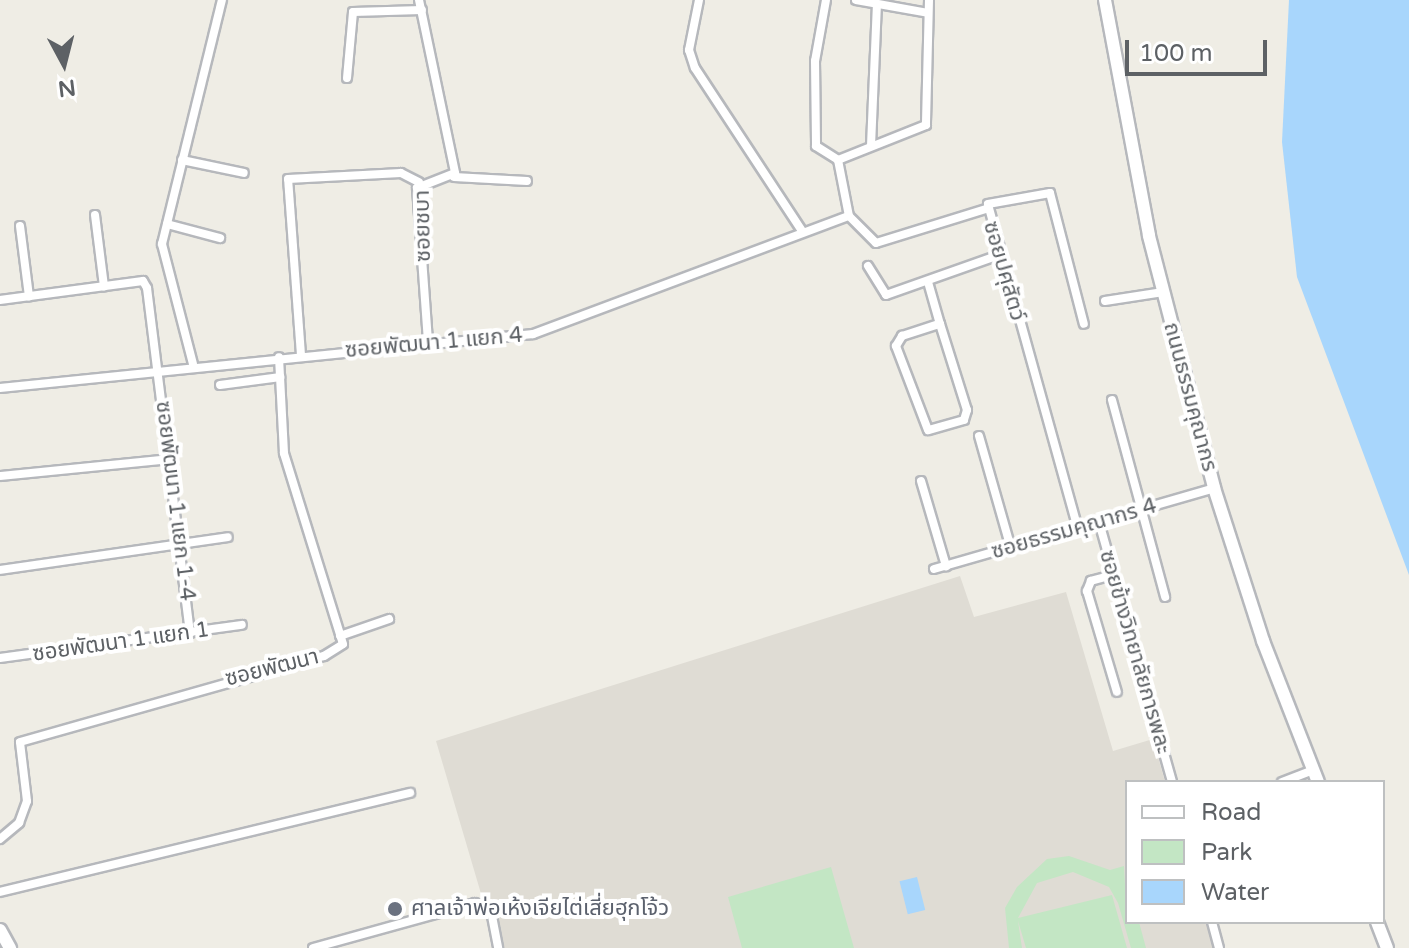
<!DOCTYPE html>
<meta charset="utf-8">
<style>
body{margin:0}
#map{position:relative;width:1409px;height:948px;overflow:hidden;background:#efede5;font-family:"Varela Round","Noto Sans Thai",sans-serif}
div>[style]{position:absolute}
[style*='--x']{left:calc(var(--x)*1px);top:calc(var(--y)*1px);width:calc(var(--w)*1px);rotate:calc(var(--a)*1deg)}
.education>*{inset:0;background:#dfdcd4}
.green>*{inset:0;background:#c3e6c4}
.water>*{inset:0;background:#a8d6fc;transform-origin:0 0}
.roads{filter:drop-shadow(2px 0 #b6b8bc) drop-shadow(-2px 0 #b6b8bc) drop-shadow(0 2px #b6b8bc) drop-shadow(0 -2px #b6b8bc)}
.street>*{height:8px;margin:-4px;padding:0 4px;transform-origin:4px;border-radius:4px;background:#fff}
.secondary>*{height:12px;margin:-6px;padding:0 6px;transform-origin:6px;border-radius:6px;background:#fff}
.dots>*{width:22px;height:22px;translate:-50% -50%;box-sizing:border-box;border:4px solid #fff;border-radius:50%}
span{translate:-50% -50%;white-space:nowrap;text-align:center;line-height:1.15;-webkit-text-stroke:8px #fff;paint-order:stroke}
.street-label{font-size:22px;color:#5d6165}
.worship-label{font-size:22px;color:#5b616d}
.left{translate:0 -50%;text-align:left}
.legend{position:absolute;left:1125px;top:780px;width:260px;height:144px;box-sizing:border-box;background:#fff;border:2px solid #bec0c1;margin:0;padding:10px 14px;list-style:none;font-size:24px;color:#5d6165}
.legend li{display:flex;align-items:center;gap:16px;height:40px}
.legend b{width:40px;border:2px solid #bec0c1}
.north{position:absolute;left:24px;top:24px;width:80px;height:80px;-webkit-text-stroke:6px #fff;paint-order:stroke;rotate:173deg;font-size:22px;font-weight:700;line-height:32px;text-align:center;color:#5d6165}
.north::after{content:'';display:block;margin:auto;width:28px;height:36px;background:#5d6165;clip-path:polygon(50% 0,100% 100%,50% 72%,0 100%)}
.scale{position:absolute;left:1125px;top:40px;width:142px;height:36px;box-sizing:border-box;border:4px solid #5d6165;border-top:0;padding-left:10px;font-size:24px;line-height:28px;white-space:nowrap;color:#5d6165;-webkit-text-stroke:6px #fff;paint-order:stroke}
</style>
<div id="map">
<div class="education">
<div style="clip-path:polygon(960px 576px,974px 617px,1066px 592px,1113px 751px,1153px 739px,1165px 782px,1127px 782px,1127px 922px,1206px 922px,1213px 948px,497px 948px,436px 741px)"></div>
</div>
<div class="green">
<div style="clip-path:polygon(1069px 856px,1110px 870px,1124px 866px,1127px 922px,1139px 922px,1146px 948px,1131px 948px,1118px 903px,1109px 887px,1073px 872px,1037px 883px,1018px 918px,1112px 895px,1127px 948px,1026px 948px,1018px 921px,1022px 948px,1009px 948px,1005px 908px,1017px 887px,1047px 859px)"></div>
<div style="clip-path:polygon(831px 867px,854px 948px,742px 948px,728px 897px)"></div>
</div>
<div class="water">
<div style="clip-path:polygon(1289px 0,1409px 0,1409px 575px,1297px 277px,1282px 142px)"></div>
<div style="left:917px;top:877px;width:34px;height:18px;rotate:76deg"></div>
</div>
<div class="roads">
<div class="street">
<div style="--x:419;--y:0;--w:177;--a:78.2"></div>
<div style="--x:455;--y:173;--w:41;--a:158.5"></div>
<div style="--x:417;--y:188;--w:154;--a:85.9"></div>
<div style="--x:699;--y:0;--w:51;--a:101.3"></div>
<div style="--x:689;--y:50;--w:19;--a:72"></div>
<div style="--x:695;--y:68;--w:195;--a:56.7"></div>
<div style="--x:826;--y:0;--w:62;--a:100.2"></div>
<div style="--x:815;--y:61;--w:85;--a:89.3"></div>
<div style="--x:816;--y:146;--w:26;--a:32"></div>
<div style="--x:856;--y:0;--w:73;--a:10.2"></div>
<div style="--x:929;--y:0;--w:125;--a:91.4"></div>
<div style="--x:926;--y:125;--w:95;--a:158.3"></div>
<div style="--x:838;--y:160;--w:57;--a:78.9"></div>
<div style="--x:849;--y:216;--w:38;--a:45"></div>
<div style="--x:876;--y:243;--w:115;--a:-17.2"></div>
<div style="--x:347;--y:78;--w:66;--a:-84.8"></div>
<div style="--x:353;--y:12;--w:69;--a:-1.7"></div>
<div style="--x:871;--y:146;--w:142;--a:-87.6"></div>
<div style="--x:182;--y:160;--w:63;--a:11.8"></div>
<div style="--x:454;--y:177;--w:73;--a:3.1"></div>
<div style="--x:95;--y:215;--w:72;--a:82.8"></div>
<div style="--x:167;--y:224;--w:55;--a:14.8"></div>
<div style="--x:20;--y:226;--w:71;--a:82.7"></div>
<div style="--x:868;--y:266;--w:34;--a:58"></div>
<div style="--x:886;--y:295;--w:120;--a:-19.5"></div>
<div style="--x:928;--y:282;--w:44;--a:74.1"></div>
<div style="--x:940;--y:324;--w:90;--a:72.6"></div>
<div style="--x:967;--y:410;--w:10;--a:107"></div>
<div style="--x:964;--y:420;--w:37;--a:164"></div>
<div style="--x:928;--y:430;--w:90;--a:-110.9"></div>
<div style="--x:896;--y:346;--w:12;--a:-59"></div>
<div style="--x:902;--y:336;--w:40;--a:-18"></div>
<div style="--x:0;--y:300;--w:144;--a:-7.6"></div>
<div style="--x:143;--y:281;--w:8;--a:60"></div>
<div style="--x:147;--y:288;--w:348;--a:82.9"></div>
<div style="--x:1105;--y:301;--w:59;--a:-8.8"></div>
<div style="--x:301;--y:355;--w:176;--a:-94.2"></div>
<div style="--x:288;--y:179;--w:113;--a:-3"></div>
<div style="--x:401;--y:173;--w:20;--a:27"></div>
<div style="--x:193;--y:364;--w:124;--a:-104.5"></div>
<div style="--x:162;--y:244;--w:251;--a:-76.2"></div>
<div style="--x:220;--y:385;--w:61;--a:-7.6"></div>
<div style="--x:0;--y:388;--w:536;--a:-5.79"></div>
<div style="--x:533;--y:334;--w:337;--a:-20.5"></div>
<div style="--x:1112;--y:400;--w:204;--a:74.9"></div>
<div style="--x:979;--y:436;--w:116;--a:74.1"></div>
<div style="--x:0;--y:476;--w:170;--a:-5.7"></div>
<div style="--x:921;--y:481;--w:89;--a:73.6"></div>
<div style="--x:1099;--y:522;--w:270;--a:74.3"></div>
<div style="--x:1078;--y:529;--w:337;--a:-105.5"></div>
<div style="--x:988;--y:204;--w:63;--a:-10.1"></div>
<div style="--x:1050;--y:193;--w:135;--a:75.5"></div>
<div style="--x:934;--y:569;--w:291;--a:-16.1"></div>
<div style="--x:0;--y:570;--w:230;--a:-8.2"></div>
<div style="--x:1113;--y:575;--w:23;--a:165"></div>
<div style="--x:1091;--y:581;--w:11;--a:112"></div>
<div style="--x:1087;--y:591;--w:105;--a:73.5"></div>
<div style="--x:340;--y:636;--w:52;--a:-19.1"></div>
<div style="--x:0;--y:658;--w:244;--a:-7.8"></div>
<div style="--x:1282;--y:782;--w:33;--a:-21"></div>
<div style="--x:0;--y:839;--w:25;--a:-40"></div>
<div style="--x:19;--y:823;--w:23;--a:-70"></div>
<div style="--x:27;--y:801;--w:59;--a:-96.8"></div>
<div style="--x:20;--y:742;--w:316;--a:-15.8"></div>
<div style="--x:324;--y:656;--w:22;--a:-32"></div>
<div style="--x:343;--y:644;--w:200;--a:-107.2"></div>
<div style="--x:284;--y:453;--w:96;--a:-93"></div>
<div style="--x:0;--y:892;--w:422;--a:-13.6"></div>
<div style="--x:1212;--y:922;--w:27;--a:75"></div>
<div style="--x:313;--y:948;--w:168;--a:-15.5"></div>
<div style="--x:475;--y:903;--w:18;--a:27"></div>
<div style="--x:491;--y:911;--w:38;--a:79"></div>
</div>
<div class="secondary">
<div style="--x:1105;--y:0;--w:240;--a:79.4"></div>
<div style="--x:1149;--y:236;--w:260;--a:75.5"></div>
<div style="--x:1214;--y:488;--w:161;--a:72.2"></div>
<div style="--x:1263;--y:641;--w:151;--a:68.7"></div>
<div style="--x:1377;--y:922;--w:28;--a:69"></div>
<div style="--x:0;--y:930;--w:21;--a:61"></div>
</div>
</div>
<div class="dots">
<div style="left:395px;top:909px;background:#6b7280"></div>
</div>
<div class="street-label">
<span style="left:423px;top:226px;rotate:-91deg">ซอยชบา</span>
<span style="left:1004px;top:271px;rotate:74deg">ซอยปศุสัตว์</span>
<span style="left:434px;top:343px;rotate:-5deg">ซอยพัฒนา 1 แยก 4</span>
<span style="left:1190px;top:397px;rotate:75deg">ถนนธรรมคุณากร</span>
<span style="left:175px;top:501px;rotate:83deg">ซอยพัฒนา 1 แยก 1-4</span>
<span style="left:1074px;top:529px;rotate:-16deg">ซอยธรรมคุณากร 4</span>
<span style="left:121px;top:642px;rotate:-8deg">ซอยพัฒนา 1 แยก 1</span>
<span style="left:1135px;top:652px;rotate:74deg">ซอยข้างวิทยาลัยการพละ</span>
<span style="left:272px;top:668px;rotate:-14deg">ซอยพัฒนา</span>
</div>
<div class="worship-label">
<span class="left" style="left:411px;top:909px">ศาลเจ้าพ่อเห้งเจียไต่เสี่ยฮุกโจ้ว</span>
</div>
<ul class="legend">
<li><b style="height:10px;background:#fff"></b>Road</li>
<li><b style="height:22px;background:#c3e6c4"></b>Park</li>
<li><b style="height:22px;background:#a8d6fc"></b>Water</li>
</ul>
<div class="north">N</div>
<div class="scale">100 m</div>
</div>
